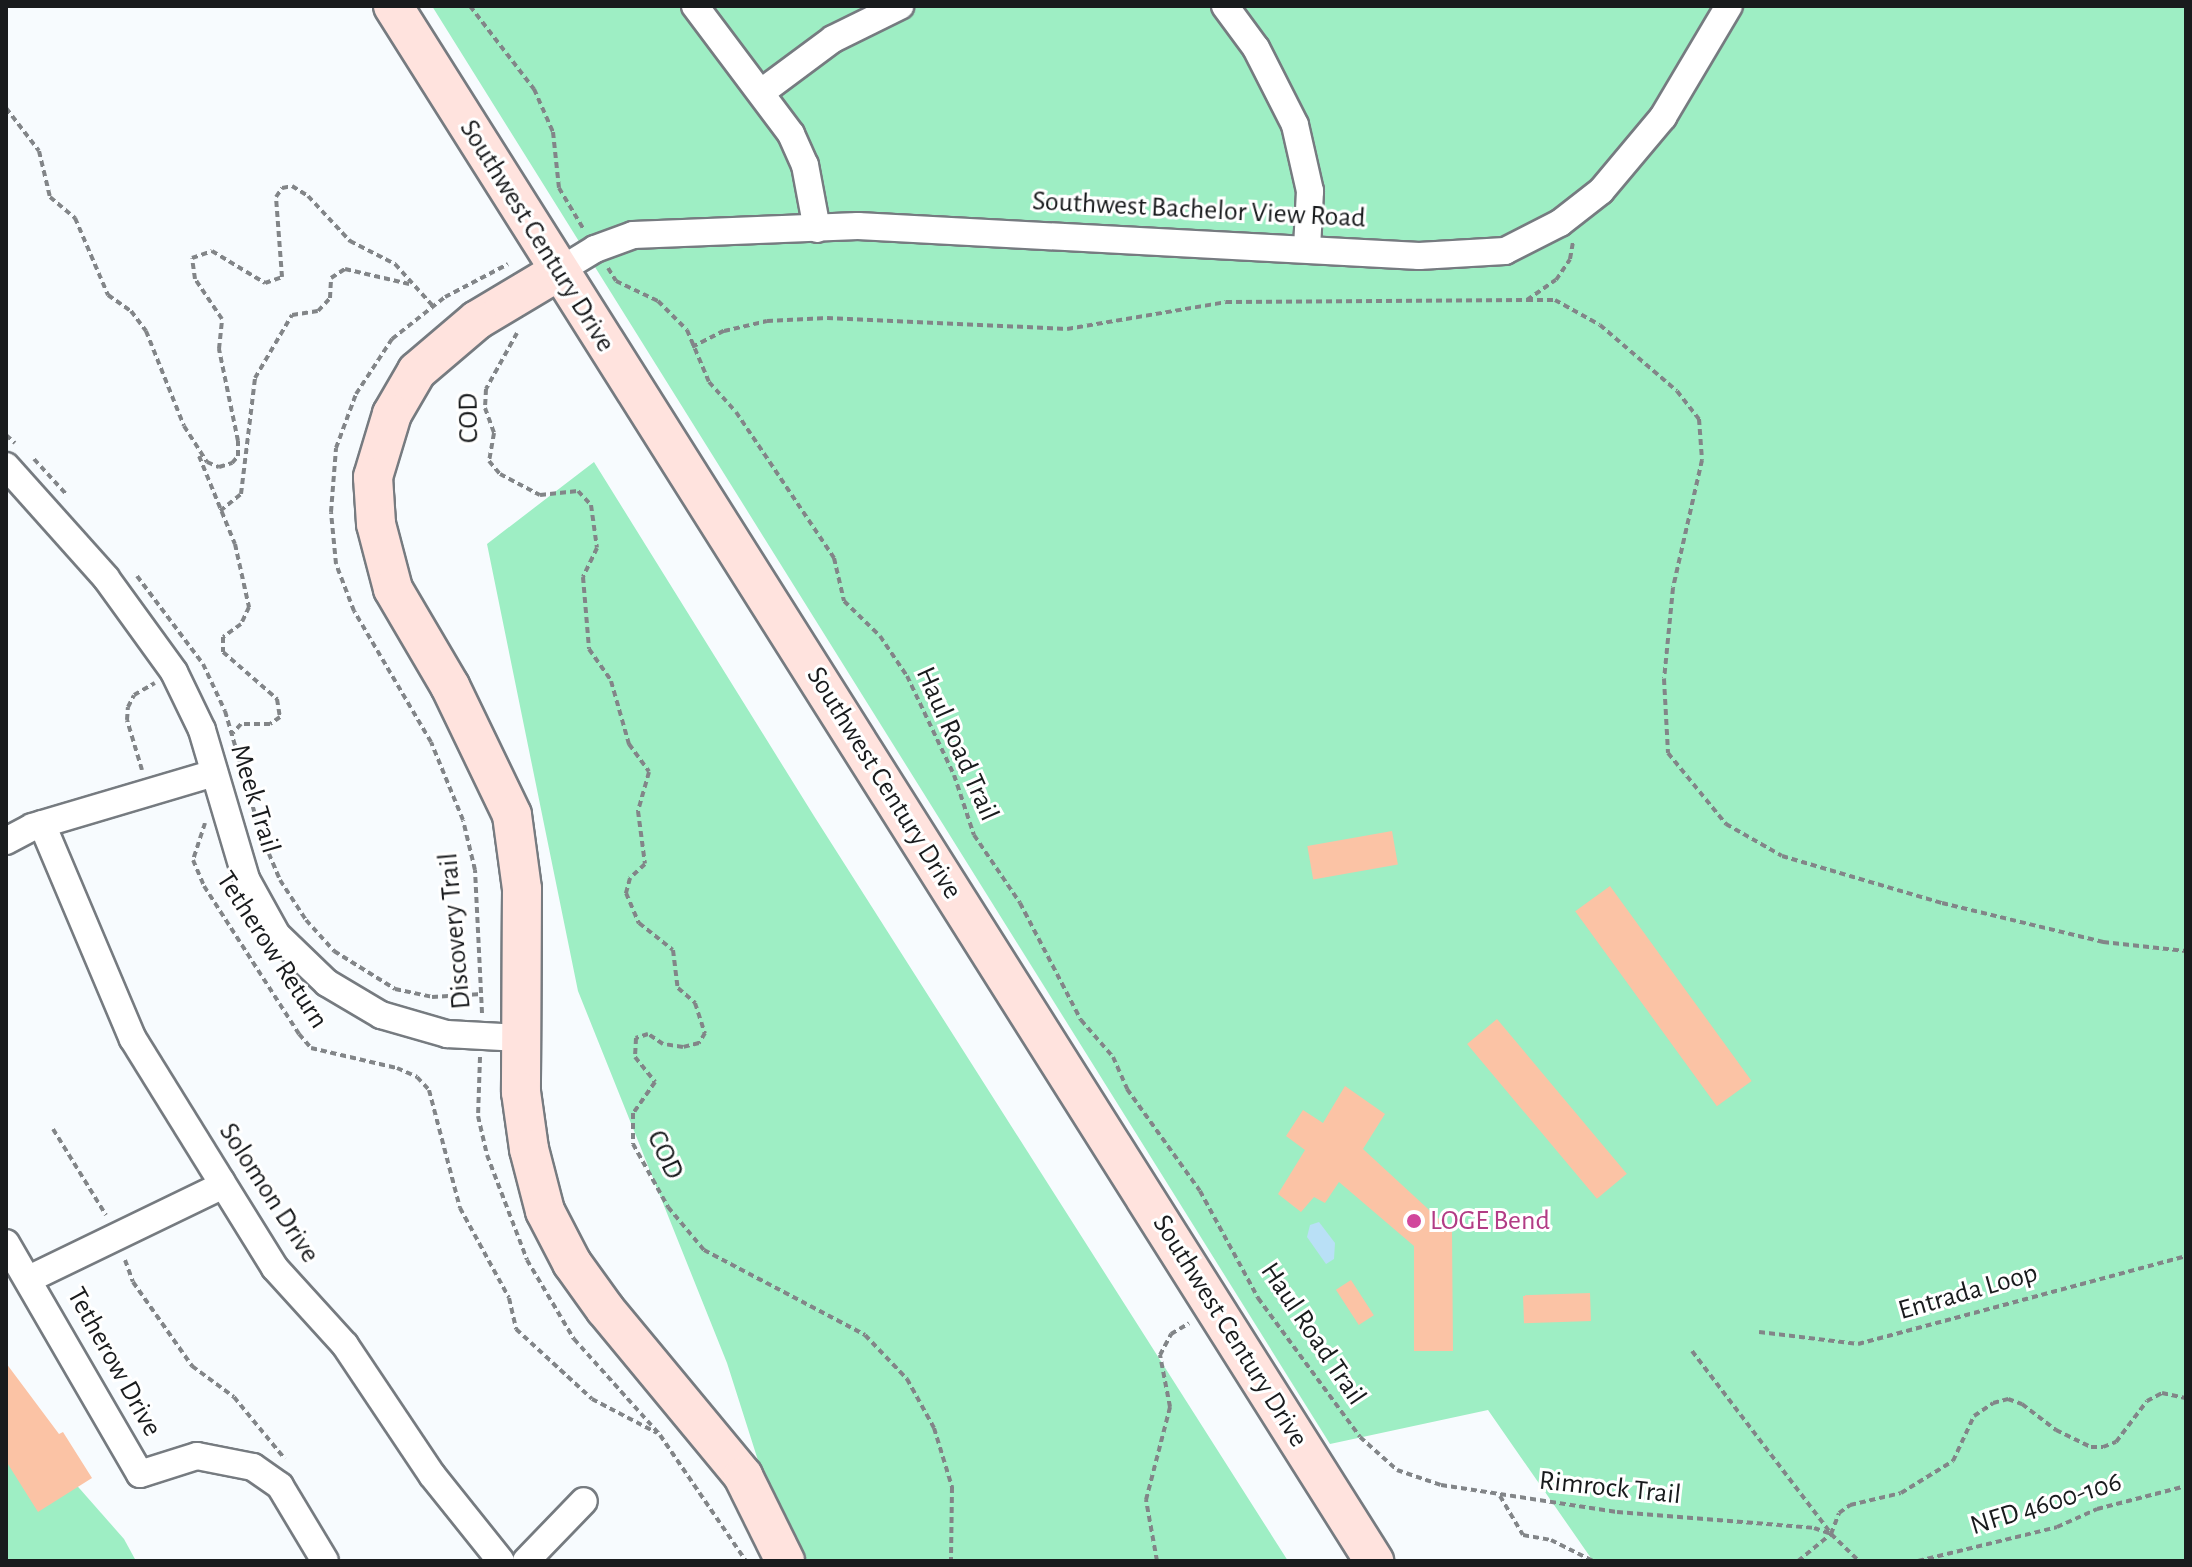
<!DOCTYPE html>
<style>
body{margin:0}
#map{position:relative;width:2192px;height:1567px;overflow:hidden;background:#f7fbfe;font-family:"Alegreya Sans",sans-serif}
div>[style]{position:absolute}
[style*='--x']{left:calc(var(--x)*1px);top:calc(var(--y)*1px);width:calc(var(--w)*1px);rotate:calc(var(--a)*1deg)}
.green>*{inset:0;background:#9eeec4}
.water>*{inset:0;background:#b9e0f6}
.building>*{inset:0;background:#fbc3a5;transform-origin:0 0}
.path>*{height:4px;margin-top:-2px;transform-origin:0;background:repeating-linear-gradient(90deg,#828588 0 6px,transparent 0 10px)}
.roads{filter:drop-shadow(2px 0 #767b80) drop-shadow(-2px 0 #767b80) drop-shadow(0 2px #767b80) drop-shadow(0 -2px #767b80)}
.street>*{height:26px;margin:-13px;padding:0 13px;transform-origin:13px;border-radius:13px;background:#fff}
.secondary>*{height:38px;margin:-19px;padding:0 19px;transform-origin:19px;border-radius:19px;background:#ffe3de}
.dots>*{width:22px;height:22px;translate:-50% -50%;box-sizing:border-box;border:4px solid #fff;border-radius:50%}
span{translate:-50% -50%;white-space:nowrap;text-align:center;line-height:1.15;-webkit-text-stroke:6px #fff;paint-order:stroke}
.street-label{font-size:28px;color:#191b1d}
.hotel-label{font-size:28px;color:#b23c85}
.left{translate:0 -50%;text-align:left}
.frame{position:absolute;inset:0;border:8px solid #191b1d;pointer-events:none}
</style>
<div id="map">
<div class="green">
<div style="clip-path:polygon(432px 6px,2186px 6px,2186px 1561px,1593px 1561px,1488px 1410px,1330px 1444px)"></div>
<div style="clip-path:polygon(594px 462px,814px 816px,1288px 1561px,790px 1561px,727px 1363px,578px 991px,487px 544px)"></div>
<div style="clip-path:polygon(6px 1405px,124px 1539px,136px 1561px,6px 1561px)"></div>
</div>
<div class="water">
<div style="clip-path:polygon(1319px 1222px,1335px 1243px,1334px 1259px,1326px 1264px,1307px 1237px,1310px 1225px)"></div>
</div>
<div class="building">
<div style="left:1392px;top:831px;width:34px;height:86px;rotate:80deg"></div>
<div style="left:1610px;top:886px;width:241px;height:43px;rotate:54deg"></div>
<div style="left:1497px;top:1019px;width:202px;height:39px;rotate:50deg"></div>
<div style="clip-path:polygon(1345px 1086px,1385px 1114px,1363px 1149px,1452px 1231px,1453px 1351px,1414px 1351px,1414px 1246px,1339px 1182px,1325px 1203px,1314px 1197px,1301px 1212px,1278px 1194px,1305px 1150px,1286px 1136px,1303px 1110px,1323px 1123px)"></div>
<div style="left:1351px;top:1280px;width:42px;height:18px;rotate:57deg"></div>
<div style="left:1590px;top:1293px;width:28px;height:67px;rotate:88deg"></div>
<div style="clip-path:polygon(6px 1363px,59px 1434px,63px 1432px,92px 1478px,38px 1512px,6px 1461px)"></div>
</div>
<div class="path">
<div style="--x:470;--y:6;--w:105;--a:52.4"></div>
<div style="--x:534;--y:89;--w:47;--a:66.2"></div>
<div style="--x:553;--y:132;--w:56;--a:83.9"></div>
<div style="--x:559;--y:188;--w:49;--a:59.2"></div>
<div style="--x:6;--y:108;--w:54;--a:52.5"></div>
<div style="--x:39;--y:151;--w:47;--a:76.6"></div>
<div style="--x:50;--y:197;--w:33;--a:40"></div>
<div style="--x:75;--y:218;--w:84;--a:66.8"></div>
<div style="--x:108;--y:295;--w:28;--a:35"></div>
<div style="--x:131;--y:311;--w:25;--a:53"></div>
<div style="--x:146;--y:331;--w:102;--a:68.2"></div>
<div style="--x:184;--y:426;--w:43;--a:57.4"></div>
<div style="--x:207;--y:462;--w:13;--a:23"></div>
<div style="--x:219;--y:467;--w:14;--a:-17"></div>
<div style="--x:232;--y:463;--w:9;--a:-49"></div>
<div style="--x:238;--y:456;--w:15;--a:-90"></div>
<div style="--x:238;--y:441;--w:94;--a:-101.7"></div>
<div style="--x:219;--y:349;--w:30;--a:-84"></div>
<div style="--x:222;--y:319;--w:48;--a:-124"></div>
<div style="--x:195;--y:279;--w:21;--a:-98"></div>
<div style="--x:192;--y:258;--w:21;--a:-19"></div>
<div style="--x:212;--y:251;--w:62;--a:31.1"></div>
<div style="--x:265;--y:283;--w:18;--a:-19"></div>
<div style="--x:282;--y:277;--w:80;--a:-94.3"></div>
<div style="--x:276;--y:197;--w:11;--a:-56"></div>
<div style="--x:282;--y:188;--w:10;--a:-11"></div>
<div style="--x:292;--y:186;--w:19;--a:32"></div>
<div style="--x:308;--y:196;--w:62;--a:47"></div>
<div style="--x:350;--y:241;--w:51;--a:27.1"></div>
<div style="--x:395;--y:264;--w:57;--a:47.9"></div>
<div style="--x:608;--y:268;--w:15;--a:58"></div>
<div style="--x:616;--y:281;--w:47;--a:25.5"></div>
<div style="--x:658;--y:301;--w:41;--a:45"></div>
<div style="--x:687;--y:330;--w:56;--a:67.1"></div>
<div style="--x:709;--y:382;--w:40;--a:48"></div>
<div style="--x:736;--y:412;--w:176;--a:56.1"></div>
<div style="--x:834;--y:558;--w:44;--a:76.9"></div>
<div style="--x:844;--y:601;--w:50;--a:44.2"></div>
<div style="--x:880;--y:636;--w:48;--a:56"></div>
<div style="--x:907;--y:676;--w:110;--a:64.6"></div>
<div style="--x:954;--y:775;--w:63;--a:71.6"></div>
<div style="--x:974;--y:835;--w:82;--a:55.9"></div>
<div style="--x:1020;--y:903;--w:132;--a:62.5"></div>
<div style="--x:1081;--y:1020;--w:49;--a:49.1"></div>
<div style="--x:1113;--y:1057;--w:35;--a:66"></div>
<div style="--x:1127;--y:1089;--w:125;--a:54.4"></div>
<div style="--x:1200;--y:1191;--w:122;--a:61.5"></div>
<div style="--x:1258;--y:1298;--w:172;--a:53.7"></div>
<div style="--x:1360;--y:1437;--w:50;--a:41.7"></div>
<div style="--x:1397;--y:1470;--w:46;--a:18.8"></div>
<div style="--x:1441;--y:1485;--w:178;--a:8.7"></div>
<div style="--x:1617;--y:1512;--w:198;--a:4.6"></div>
<div style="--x:1814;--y:1528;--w:18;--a:19"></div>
<div style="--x:1831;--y:1534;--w:39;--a:44"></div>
<div style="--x:1527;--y:300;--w:28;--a:0"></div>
<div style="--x:1555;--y:300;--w:51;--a:29.1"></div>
<div style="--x:1600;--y:325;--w:101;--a:40.6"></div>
<div style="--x:1677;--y:391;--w:36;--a:52"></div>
<div style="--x:1699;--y:419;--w:41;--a:85.8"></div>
<div style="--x:1702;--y:460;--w:131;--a:102.8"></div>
<div style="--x:1673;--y:588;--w:91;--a:95.6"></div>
<div style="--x:1664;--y:679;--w:74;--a:86.9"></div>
<div style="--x:1668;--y:753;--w:92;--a:50.8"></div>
<div style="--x:1726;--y:824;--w:64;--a:29.7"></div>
<div style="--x:1782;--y:856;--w:167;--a:16.4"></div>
<div style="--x:1942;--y:903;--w:166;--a:13.6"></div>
<div style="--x:2103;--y:942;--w:83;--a:6.2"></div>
<div style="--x:517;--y:333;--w:64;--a:119"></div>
<div style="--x:486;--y:389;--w:19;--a:93"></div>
<div style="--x:485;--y:408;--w:27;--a:70"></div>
<div style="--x:494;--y:433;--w:28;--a:100"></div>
<div style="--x:489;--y:461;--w:17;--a:50"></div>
<div style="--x:500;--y:474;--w:45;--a:27.7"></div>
<div style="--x:540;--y:495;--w:38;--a:-6"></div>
<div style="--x:578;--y:491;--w:19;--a:47"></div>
<div style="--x:591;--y:505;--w:43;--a:82.1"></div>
<div style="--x:597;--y:548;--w:32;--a:116"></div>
<div style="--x:583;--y:577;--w:72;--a:85.2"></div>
<div style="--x:589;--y:649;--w:39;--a:55"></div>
<div style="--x:611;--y:681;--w:66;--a:74.1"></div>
<div style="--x:629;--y:744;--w:34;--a:54"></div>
<div style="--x:649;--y:772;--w:41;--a:105.8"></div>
<div style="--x:638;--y:811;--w:53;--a:82.5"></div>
<div style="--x:645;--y:864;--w:21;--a:137"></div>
<div style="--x:630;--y:878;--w:16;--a:105"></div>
<div style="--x:626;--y:893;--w:33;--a:67"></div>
<div style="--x:639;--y:923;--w:43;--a:38.5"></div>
<div style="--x:673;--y:950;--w:38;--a:83"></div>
<div style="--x:678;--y:988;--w:23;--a:41"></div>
<div style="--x:695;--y:1003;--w:32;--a:72"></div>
<div style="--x:705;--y:1033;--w:12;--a:121"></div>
<div style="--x:699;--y:1043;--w:16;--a:166"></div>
<div style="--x:683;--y:1047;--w:20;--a:-171"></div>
<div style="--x:663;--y:1044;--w:18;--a:-146"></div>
<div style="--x:648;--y:1034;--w:13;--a:162"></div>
<div style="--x:636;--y:1038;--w:19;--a:93"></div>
<div style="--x:635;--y:1057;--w:32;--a:51"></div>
<div style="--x:655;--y:1082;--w:38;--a:125"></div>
<div style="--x:633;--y:1113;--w:31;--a:90"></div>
<div style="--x:633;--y:1144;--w:72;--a:60.9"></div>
<div style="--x:668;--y:1207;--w:56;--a:50.1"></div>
<div style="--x:704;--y:1250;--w:182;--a:27.8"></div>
<div style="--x:865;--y:1335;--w:61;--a:46.3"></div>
<div style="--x:907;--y:1379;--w:56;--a:61.1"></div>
<div style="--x:934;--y:1428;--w:62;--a:73"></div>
<div style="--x:952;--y:1487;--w:74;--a:90.8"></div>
<div style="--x:692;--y:347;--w:36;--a:-27"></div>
<div style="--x:724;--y:331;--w:44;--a:-13.1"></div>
<div style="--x:767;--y:321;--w:60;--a:-2.9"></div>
<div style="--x:827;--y:318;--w:240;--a:2.6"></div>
<div style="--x:1067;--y:329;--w:161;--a:-9.6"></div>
<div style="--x:1226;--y:302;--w:301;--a:-0.4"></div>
<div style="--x:1527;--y:300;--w:35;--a:-35"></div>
<div style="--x:1556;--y:280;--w:25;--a:-56"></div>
<div style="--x:1570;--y:259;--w:17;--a:-80"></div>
<div style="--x:6;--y:435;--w:12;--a:42"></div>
<div style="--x:199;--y:456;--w:95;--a:67.8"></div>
<div style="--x:235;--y:544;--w:65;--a:77.5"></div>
<div style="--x:249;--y:607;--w:19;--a:115"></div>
<div style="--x:241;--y:624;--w:22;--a:144"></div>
<div style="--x:223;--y:637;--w:15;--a:90"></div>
<div style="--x:223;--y:652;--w:72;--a:41"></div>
<div style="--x:277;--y:699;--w:18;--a:81"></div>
<div style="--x:280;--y:717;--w:12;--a:145"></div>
<div style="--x:270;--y:724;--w:29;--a:180"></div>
<div style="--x:241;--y:724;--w:12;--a:132"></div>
<div style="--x:34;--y:459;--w:47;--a:47.6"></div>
<div style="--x:220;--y:511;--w:27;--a:-39"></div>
<div style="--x:241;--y:494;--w:117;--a:-83.1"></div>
<div style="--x:255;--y:378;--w:73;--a:-59.6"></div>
<div style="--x:292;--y:315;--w:26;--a:-9"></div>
<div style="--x:318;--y:311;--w:18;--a:-47"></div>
<div style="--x:330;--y:298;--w:20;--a:-87"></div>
<div style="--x:331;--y:278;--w:17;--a:-33"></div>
<div style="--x:345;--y:269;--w:66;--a:13.2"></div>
<div style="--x:137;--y:576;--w:110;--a:53.1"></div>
<div style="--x:203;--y:664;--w:52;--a:64.9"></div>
<div style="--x:225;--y:711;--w:129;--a:73.8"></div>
<div style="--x:261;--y:835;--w:49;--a:67.1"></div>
<div style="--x:280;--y:880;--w:48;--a:57"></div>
<div style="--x:306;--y:920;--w:42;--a:47.9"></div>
<div style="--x:334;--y:951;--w:72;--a:31.9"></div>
<div style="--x:395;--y:989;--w:38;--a:12"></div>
<div style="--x:432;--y:997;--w:50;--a:-3.4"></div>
<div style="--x:142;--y:770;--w:52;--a:-106.7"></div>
<div style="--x:127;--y:720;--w:13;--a:-86"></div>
<div style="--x:128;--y:707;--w:13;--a:-63"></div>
<div style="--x:134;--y:695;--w:24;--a:-30"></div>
<div style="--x:205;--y:823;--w:39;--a:108"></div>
<div style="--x:193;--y:860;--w:28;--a:67"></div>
<div style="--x:204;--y:886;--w:176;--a:57.3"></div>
<div style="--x:299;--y:1034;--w:18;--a:49"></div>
<div style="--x:311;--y:1048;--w:88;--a:13.1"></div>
<div style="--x:397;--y:1068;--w:22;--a:24"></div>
<div style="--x:417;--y:1077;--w:18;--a:47"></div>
<div style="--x:429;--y:1090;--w:122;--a:75.3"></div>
<div style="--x:460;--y:1208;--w:102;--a:61.4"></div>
<div style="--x:509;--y:1298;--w:32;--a:77"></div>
<div style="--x:516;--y:1329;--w:103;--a:42.6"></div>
<div style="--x:592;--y:1399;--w:73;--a:27.6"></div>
<div style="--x:482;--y:1013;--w:143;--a:-92.8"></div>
<div style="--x:475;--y:870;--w:51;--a:-103.5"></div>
<div style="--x:463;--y:820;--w:84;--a:-112.3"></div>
<div style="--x:431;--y:742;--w:152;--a:-120.4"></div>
<div style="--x:354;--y:611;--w:50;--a:-111"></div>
<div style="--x:336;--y:564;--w:52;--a:-95.5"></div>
<div style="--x:331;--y:512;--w:64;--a:-85.5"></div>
<div style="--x:336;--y:448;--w:58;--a:-69.7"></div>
<div style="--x:356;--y:394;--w:66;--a:-56.8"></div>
<div style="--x:392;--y:339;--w:68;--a:-38.4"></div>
<div style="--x:445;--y:297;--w:71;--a:-27.6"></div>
<div style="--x:480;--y:1057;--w:59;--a:91.9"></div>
<div style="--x:478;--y:1116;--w:40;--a:77"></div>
<div style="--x:487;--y:1155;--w:112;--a:69.1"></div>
<div style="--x:527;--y:1260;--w:92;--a:59.3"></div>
<div style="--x:574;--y:1339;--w:129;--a:48.1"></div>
<div style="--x:660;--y:1435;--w:153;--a:55.7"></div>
<div style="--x:53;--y:1129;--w:101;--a:58.4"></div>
<div style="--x:125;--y:1260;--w:23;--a:70"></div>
<div style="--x:133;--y:1282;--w:103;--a:54.9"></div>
<div style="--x:192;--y:1366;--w:52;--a:36.4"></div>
<div style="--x:234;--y:1397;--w:80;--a:50.6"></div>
<div style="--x:1759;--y:1332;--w:100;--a:6.9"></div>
<div style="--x:1858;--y:1344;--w:340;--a:-15"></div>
<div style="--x:1692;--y:1351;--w:228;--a:52.7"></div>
<div style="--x:1500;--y:1496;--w:45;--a:59.5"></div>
<div style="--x:1523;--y:1535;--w:28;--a:10"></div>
<div style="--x:1551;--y:1540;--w:47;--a:26.6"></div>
<div style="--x:1157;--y:1561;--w:62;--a:-100.2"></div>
<div style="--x:1146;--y:1500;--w:96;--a:-75.5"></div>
<div style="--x:1170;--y:1407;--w:53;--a:-100.9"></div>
<div style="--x:1160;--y:1355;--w:24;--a:-62"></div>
<div style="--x:1171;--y:1334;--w:21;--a:-31"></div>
<div style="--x:1798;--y:1561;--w:43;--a:-39.3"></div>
<div style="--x:1831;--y:1534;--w:22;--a:-69"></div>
<div style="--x:1839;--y:1513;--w:14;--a:-36"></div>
<div style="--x:1850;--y:1505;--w:52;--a:-13.2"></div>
<div style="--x:1901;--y:1493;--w:61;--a:-31.6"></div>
<div style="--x:1953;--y:1461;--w:50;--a:-65"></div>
<div style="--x:1974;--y:1416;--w:23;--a:-34"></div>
<div style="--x:1993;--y:1403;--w:16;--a:-15"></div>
<div style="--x:2008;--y:1399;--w:15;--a:20"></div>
<div style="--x:2022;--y:1404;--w:43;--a:37.4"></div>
<div style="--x:2056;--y:1430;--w:39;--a:26"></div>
<div style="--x:2091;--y:1447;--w:12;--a:0"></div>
<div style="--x:2103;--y:1447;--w:14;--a:-21"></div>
<div style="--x:2116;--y:1442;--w:51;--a:-52.9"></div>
<div style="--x:2147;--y:1401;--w:17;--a:-28"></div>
<div style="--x:2162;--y:1393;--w:25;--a:12"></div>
<div style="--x:1918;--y:1561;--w:143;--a:-13.7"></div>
<div style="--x:2057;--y:1527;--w:44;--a:-24.2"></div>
<div style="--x:2097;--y:1509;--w:92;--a:-14.5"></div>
</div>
<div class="roads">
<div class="street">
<div style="--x:695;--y:6;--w:160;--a:53.1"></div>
<div style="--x:791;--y:134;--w:34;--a:66"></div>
<div style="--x:805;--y:165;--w:65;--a:79.4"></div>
<div style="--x:1225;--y:6;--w:52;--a:53.6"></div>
<div style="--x:1256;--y:48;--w:86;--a:63.1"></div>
<div style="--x:1295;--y:125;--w:68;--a:77.2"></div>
<div style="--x:1310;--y:191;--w:58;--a:93"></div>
<div style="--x:763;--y:91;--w:87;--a:-36.6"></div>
<div style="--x:833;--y:39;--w:75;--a:-26.2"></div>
<div style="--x:559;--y:271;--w:42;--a:-31.4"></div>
<div style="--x:595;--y:249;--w:40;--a:-20.2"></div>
<div style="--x:633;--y:235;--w:225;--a:-2.3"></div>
<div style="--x:858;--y:226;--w:562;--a:3.06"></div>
<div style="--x:1419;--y:256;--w:86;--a:-3.3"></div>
<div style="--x:1505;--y:251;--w:62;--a:-27"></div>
<div style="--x:1560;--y:223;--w:52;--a:-38"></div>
<div style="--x:1601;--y:191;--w:97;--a:-50"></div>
<div style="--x:1663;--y:117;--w:129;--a:-59.3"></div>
<div style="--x:6;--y:466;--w:150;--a:48.2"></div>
<div style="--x:106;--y:578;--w:116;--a:54.1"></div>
<div style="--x:174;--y:672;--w:64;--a:64.2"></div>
<div style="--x:202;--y:730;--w:155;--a:73.5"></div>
<div style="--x:246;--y:879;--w:64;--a:61"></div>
<div style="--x:277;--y:935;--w:69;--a:43.8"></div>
<div style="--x:327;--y:983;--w:63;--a:30.7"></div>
<div style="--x:381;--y:1015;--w:69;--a:16.1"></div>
<div style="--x:447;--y:1034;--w:73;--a:3.1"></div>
<div style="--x:42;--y:824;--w:233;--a:67.1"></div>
<div style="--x:133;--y:1039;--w:167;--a:58.2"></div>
<div style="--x:221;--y:1181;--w:102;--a:58.2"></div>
<div style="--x:275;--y:1268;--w:104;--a:47.7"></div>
<div style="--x:345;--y:1345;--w:156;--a:56.2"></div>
<div style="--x:432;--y:1475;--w:110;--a:51.3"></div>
<div style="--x:6;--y:841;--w:30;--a:-28"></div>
<div style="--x:32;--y:827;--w:190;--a:-16.5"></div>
<div style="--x:6;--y:1243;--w:267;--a:59.9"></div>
<div style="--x:140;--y:1474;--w:60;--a:-17.5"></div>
<div style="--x:197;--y:1456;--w:57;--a:11.1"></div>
<div style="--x:253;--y:1467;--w:33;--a:35"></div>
<div style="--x:280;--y:1486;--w:87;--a:59"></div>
<div style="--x:31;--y:1278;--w:213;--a:-25.8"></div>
<div style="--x:526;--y:1561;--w:83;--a:-46"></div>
</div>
<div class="secondary">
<div style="--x:393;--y:6;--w:1839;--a:57.75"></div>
<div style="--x:559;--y:271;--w:96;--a:149.1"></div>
<div style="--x:477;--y:320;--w:79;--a:139.6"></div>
<div style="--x:417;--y:371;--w:50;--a:120.2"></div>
<div style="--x:392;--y:414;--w:66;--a:106.8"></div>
<div style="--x:373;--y:477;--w:47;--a:86.3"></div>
<div style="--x:376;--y:524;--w:67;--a:75.3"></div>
<div style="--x:393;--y:589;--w:113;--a:59.6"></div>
<div style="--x:450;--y:686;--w:143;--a:64.3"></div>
<div style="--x:512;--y:815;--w:75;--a:82.3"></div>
<div style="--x:522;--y:889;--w:203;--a:90.3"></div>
<div style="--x:521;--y:1092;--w:58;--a:82"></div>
<div style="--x:529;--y:1149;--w:64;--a:75.5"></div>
<div style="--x:545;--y:1211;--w:59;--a:62.6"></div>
<div style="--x:572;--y:1263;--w:57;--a:54.3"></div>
<div style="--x:605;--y:1309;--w:217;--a:50.4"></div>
<div style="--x:743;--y:1476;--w:95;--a:63.7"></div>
</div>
</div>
<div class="dots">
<div style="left:1414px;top:1221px;background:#d1479c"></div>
</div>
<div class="street-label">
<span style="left:1199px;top:210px;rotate:3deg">Southwest Bachelor View Road</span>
<span style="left:537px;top:236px;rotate:58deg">Southwest Century Drive</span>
<span style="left:469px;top:418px;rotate:-91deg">COD</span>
<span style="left:957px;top:744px;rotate:66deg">Haul Road Trail</span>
<span style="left:884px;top:783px;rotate:58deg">Southwest Century Drive</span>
<span style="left:255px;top:799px;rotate:73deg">Meek Trail</span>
<span style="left:455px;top:931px;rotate:-95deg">Discovery Trail</span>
<span style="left:272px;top:950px;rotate:57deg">Tetherow Return</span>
<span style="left:665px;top:1155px;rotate:65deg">COD</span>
<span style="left:269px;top:1193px;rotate:57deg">Solomon Drive</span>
<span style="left:1968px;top:1292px;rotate:-16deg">Entrada Loop</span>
<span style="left:1230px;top:1331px;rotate:58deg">Southwest Century Drive</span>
<span style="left:1313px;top:1334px;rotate:56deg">Haul Road Trail</span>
<span style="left:114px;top:1362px;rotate:61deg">Tetherow Drive</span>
<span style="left:1610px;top:1488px;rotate:6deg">Rimrock Trail</span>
<span style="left:2046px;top:1504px;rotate:-17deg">NFD 4600-106</span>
</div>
<div class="hotel-label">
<span class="left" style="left:1430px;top:1221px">LOGE Bend</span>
</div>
<div class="frame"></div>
</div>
